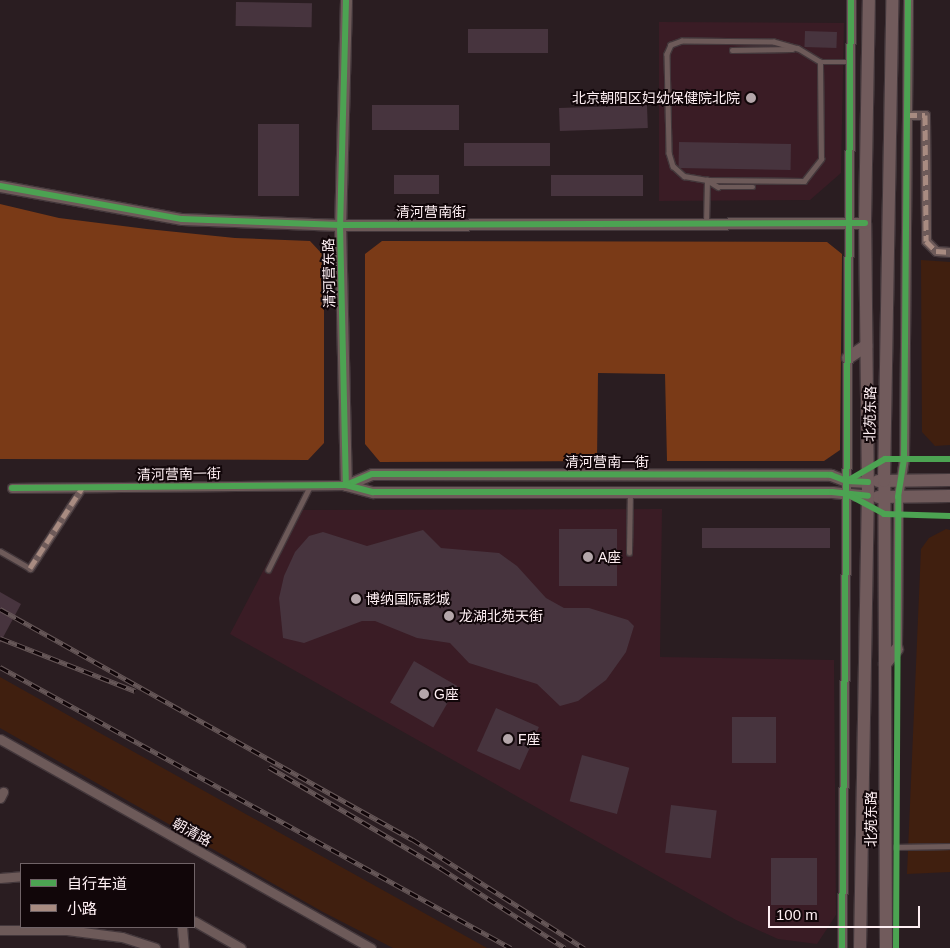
<!DOCTYPE html>
<meta charset="utf-8">
<style>
body{margin:0}
#map{position:relative;width:950px;height:948px;overflow:hidden;background:#2a1d21;font-family:Arial,"Noto Sans SC",sans-serif}
div>[style]{position:absolute}
[style*='--x']{left:calc(var(--x)*1px);top:calc(var(--y)*1px);width:calc(var(--w)*1px);rotate:calc(var(--a)*1deg)}
.built>*{inset:0;background:#3a1c25}
.green>*{inset:0;background:#401f0f}
.forest>*{inset:0;background:#7a3a17}
.building>*{inset:0;background:#47343e;transform-origin:0 0}
.roads{filter:drop-shadow(1px 0 #43373b) drop-shadow(-1px 0 #43373b) drop-shadow(0 1px #43373b) drop-shadow(0 -1px #43373b)}
.service>*{height:4.5px;margin:-2.25px;padding:0 2.25px;transform-origin:2.25px;border-radius:2.25px;background:#6d5a59}
.pedestrian>*{height:7px;margin:-3.5px;padding:0 3.5px;transform-origin:3.5px;border-radius:3.5px;background:#6d5a59}
.minor>*{height:9px;margin:-4.5px;padding:0 4.5px;transform-origin:4.5px;border-radius:4.5px;background:#6d5a59}
.tertiary>*{height:11px;margin:-5.5px;padding:0 5.5px;transform-origin:5.5px;border-radius:5.5px;background:#6d5a59}
.secondary>*{height:12px;margin:-6px;padding:0 6px;transform-origin:6px;border-radius:6px;background:#715b5c}
.rail>*{height:5px;margin-top:-2.5px;transform-origin:0;background:repeating-linear-gradient(90deg,#110609 0 9px,#665758 0 18px);box-sizing:border-box;border-block:1px solid #665758}
.quiet>*{height:5px;margin-top:-2.5px;transform-origin:0;background:repeating-linear-gradient(90deg,#a88b81 0 10px,transparent 0 15px)}
.cycleway>*{height:6px;margin:-3px;padding:0 3px;transform-origin:3px;border-radius:3px;background:#4ca352}
.dots>*{width:14px;height:14px;translate:-50% -50%;box-sizing:border-box;border:2px solid #110609;border-radius:50%}
span{translate:-50% -50%;white-space:nowrap;text-align:center;line-height:1.15;-webkit-text-stroke:4px #110609;paint-order:stroke}
.poi-label{font-size:14px;color:#feeff3}
.right{translate:-100% -50%;text-align:right}
.left{translate:0 -50%;text-align:left}
.street-label{font-size:14px;color:#feeff3}
.legend{position:absolute;left:20px;top:863px;width:175px;height:65px;box-sizing:border-box;background:#110609;border:1px solid #706367;margin:0;padding:6px 9px;list-style:none;font-size:15px;color:#feeff3}
.legend li{display:flex;align-items:center;gap:10px;height:25px}
.legend b{width:25px;border:1px solid #706367}
.scale{position:absolute;left:768px;top:906px;width:152px;height:22px;box-sizing:border-box;border:2px solid #feeff3;border-top:0;padding-left:6px;font-size:15px;line-height:18px;white-space:nowrap;color:#feeff3;-webkit-text-stroke:4px #110609;paint-order:stroke}
</style>
<div id="map">
<div class="built">
<div style="clip-path:polygon(659px 22px,844px 23px,841px 173px,810px 200px,659px 201px)"></div>
<div style="clip-path:polygon(662px 509px,660px 657px,834px 660px,836px 915px,817px 944px,778px 939px,736px 920px,230px 634px,295px 510px)"></div>
</div>
<div class="green">
<div style="clip-path:polygon(921px 260px,950px 262px,950px 445px,935px 446px,922px 432px)"></div>
<div style="clip-path:polygon(946px 529px,950px 530px,950px 872px,907px 874px,921px 549px,929px 538px)"></div>
<div style="clip-path:polygon(0 677px,98px 732px,487px 948px,393px 948px,323px 912px,0 728px)"></div>
</div>
<div class="forest">
<div style="clip-path:polygon(0 204px,59px 218px,147px 229px,235px 238px,310px 241px,324px 256px,324px 443px,308px 460px,0 459px)"></div>
<div style="clip-path:polygon(382px 241px,827px 242px,842px 254px,840px 450px,824px 461px,667px 461px,665px 374px,598px 373px,597px 461px,380px 462px,365px 444px,365px 254px)"></div>
</div>
<div class="building">
<div style="left:236px;top:2px;width:76px;height:24px;rotate:1deg"></div>
<div style="left:468px;top:29px;width:80px;height:24px"></div>
<div style="left:805px;top:31px;width:32px;height:16px;rotate:2deg"></div>
<div style="left:372px;top:105px;width:87px;height:25px"></div>
<div style="left:647px;top:105px;width:23px;height:88px;rotate:88deg"></div>
<div style="left:258px;top:124px;width:41px;height:72px"></div>
<div style="left:679px;top:142px;width:112px;height:26px;rotate:1deg"></div>
<div style="left:464px;top:143px;width:86px;height:23px"></div>
<div style="left:394px;top:175px;width:45px;height:19px"></div>
<div style="left:643px;top:175px;width:21px;height:92px;rotate:90deg"></div>
<div style="left:702px;top:528px;width:128px;height:20px"></div>
<div style="left:559px;top:529px;width:58px;height:57px"></div>
<div style="clip-path:polygon(423px 530px,441px 548px,499px 553px,517px 566px,546px 598px,564px 608px,589px 608px,628px 620px,634px 626px,626px 652px,606px 680px,578px 701px,560px 706px,537px 684px,469px 663px,450px 643px,417px 638px,375px 621px,362px 621px,304px 643px,283px 638px,279px 598px,284px 576px,295px 552px,309px 536px,323px 532px,367px 546px)"></div>
<div style="clip-path:polygon(0 592px,21px 604px,0 643px)"></div>
<div style="left:414px;top:661px;width:50px;height:48px;rotate:30deg"></div>
<div style="left:496px;top:708px;width:47px;height:47px;rotate:24deg"></div>
<div style="left:732px;top:717px;width:44px;height:46px"></div>
<div style="left:582px;top:755px;width:49px;height:48px;rotate:15deg"></div>
<div style="left:671px;top:805px;width:46px;height:48px;rotate:7deg"></div>
<div style="left:817px;top:858px;width:47px;height:46px;rotate:90deg"></div>
</div>
<div class="roads">
<div class="service">
<div style="--x:732;--y:50;--w:60;--a:-1"></div>
<div style="--x:820;--y:62;--w:31;--a:0"></div>
<div style="--x:707;--y:180;--w:97;--a:0.6"></div>
<div style="--x:804;--y:181;--w:28;--a:-52"></div>
<div style="--x:821;--y:159;--w:97;--a:-90.6"></div>
<div style="--x:820;--y:62;--w:26;--a:-149"></div>
<div style="--x:798;--y:49;--w:25;--a:-164"></div>
<div style="--x:774;--y:42;--w:92;--a:-179.4"></div>
<div style="--x:682;--y:41;--w:12;--a:160"></div>
<div style="--x:671;--y:45;--w:10;--a:114"></div>
<div style="--x:667;--y:54;--w:99;--a:88.8"></div>
<div style="--x:669;--y:153;--w:14;--a:73"></div>
<div style="--x:673;--y:166;--w:15;--a:42"></div>
<div style="--x:684;--y:176;--w:23;--a:10"></div>
<div style="--x:707;--y:180;--w:13;--a:32"></div>
<div style="--x:718;--y:187;--w:35;--a:0"></div>
<div style="--x:706;--y:224;--w:44;--a:-88.7"></div>
<div style="--x:0;--y:551;--w:34;--a:30"></div>
<div style="--x:629;--y:553;--w:61;--a:-89.1"></div>
<div style="--x:268;--y:570;--w:94;--a:-63.4"></div>
<div style="--x:896;--y:847;--w:54;--a:-1.1"></div>
</div>
<div class="pedestrian">
<div style="--x:30;--y:568;--w:95;--a:-57"></div>
</div>
<div class="minor">
<div style="--x:907;--y:115;--w:18;--a:0"></div>
<div style="--x:925;--y:115;--w:126;--a:89.5"></div>
<div style="--x:926;--y:241;--w:14;--a:45"></div>
<div style="--x:936;--y:251;--w:14;--a:4"></div>
<div style="--x:12;--y:488;--w:334;--a:-0.5"></div>
<div style="--x:897;--y:649;--w:152;--a:-89.6"></div>
<div style="--x:898;--y:497;--w:38;--a:-81"></div>
<div style="--x:904;--y:459;--w:459;--a:-89.5"></div>
<div style="--x:0;--y:739;--w:426;--a:29.4"></div>
<div style="--x:0;--y:798;--w:7;--a:-63"></div>
<div style="--x:0;--y:878;--w:21;--a:-5"></div>
<div style="--x:194;--y:921;--w:54;--a:29.9"></div>
<div style="--x:182;--y:927;--w:21;--a:85"></div>
<div style="--x:0;--y:930;--w:67;--a:0"></div>
<div style="--x:67;--y:930;--w:55;--a:7.3"></div>
<div style="--x:122;--y:937;--w:35;--a:18"></div>
<div style="--x:842;--y:948;--w:948;--a:-89.46"></div>
</div>
<div class="tertiary">
<div style="--x:346;--y:0;--w:225;--a:91.5"></div>
<div style="--x:340;--y:225;--w:260;--a:88.7"></div>
<div style="--x:0;--y:186;--w:185;--a:10.3"></div>
<div style="--x:182;--y:219;--w:158;--a:2.2"></div>
<div style="--x:340;--y:225;--w:525;--a:-0.22"></div>
<div style="--x:346;--y:485;--w:28;--a:-23"></div>
<div style="--x:372;--y:474;--w:459;--a:0.1"></div>
<div style="--x:831;--y:475;--w:17;--a:21"></div>
<div style="--x:847;--y:481;--w:21;--a:3"></div>
<div style="--x:346;--y:485;--w:28;--a:15"></div>
<div style="--x:373;--y:492;--w:459;--a:0"></div>
<div style="--x:832;--y:492;--w:36;--a:6"></div>
</div>
<div class="secondary">
<div style="--x:848;--y:358;--w:22;--a:-34"></div>
<div style="--x:878;--y:481;--w:72;--a:-0.8"></div>
<div style="--x:878;--y:497;--w:72;--a:-0.8"></div>
<div style="--x:885;--y:664;--w:19;--a:-51"></div>
<div style="--x:860;--y:948;--w:452;--a:-89"></div>
<div style="--x:868;--y:496;--w:273;--a:-90.6"></div>
<div style="--x:865;--y:223;--w:223;--a:-89"></div>
<div style="--x:886;--y:948;--w:467;--a:-90.2"></div>
<div style="--x:884;--y:481;--w:481;--a:-89"></div>
</div>
</div>
<div class="rail">
<div style="--x:0;--y:609;--w:472;--a:29.2"></div>
<div style="--x:412;--y:839;--w:204;--a:32.4"></div>
<div style="--x:0;--y:638;--w:145;--a:21.4"></div>
<div style="--x:0;--y:667;--w:583;--a:28.81"></div>
<div style="--x:269;--y:767;--w:201;--a:30.5"></div>
<div style="--x:442;--y:869;--w:146;--a:32.7"></div>
</div>
<div class="quiet">
<div style="--x:907;--y:115;--w:18;--a:0"></div>
<div style="--x:925;--y:115;--w:126;--a:89.5"></div>
<div style="--x:926;--y:241;--w:14;--a:45"></div>
<div style="--x:936;--y:251;--w:14;--a:4"></div>
<div style="--x:30;--y:568;--w:95;--a:-57"></div>
</div>
<div class="cycleway">
<div style="--x:346;--y:0;--w:225;--a:91.5"></div>
<div style="--x:340;--y:225;--w:260;--a:88.7"></div>
<div style="--x:0;--y:186;--w:185;--a:10.3"></div>
<div style="--x:182;--y:219;--w:158;--a:2.2"></div>
<div style="--x:340;--y:225;--w:525;--a:-0.22"></div>
<div style="--x:847;--y:481;--w:44;--a:-30.1"></div>
<div style="--x:885;--y:459;--w:65;--a:0"></div>
<div style="--x:346;--y:485;--w:28;--a:-23"></div>
<div style="--x:372;--y:474;--w:459;--a:0.1"></div>
<div style="--x:831;--y:475;--w:17;--a:21"></div>
<div style="--x:847;--y:481;--w:21;--a:3"></div>
<div style="--x:12;--y:488;--w:334;--a:-0.5"></div>
<div style="--x:346;--y:485;--w:28;--a:15"></div>
<div style="--x:373;--y:492;--w:459;--a:0"></div>
<div style="--x:832;--y:492;--w:36;--a:6"></div>
<div style="--x:849;--y:495;--w:40;--a:28"></div>
<div style="--x:884;--y:514;--w:66;--a:1.7"></div>
<div style="--x:842;--y:948;--w:948;--a:-89.46"></div>
<div style="--x:896;--y:948;--w:451;--a:-89.7"></div>
<div style="--x:898;--y:497;--w:38;--a:-81"></div>
<div style="--x:904;--y:459;--w:459;--a:-89.5"></div>
</div>
<div class="dots">
<div style="left:751px;top:98px;background:#b4a6aa"></div>
<div style="left:588px;top:557px;background:#b4a6aa"></div>
<div style="left:356px;top:599px;background:#b4a6aa"></div>
<div style="left:449px;top:616px;background:#b4a6aa"></div>
<div style="left:424px;top:694px;background:#b4a6aa"></div>
<div style="left:508px;top:739px;background:#b4a6aa"></div>
</div>
<div class="poi-label">
<span class="right" style="left:740px;top:98px">北京朝阳区妇幼保健院北院</span>
<span class="left" style="left:598px;top:557px">A座</span>
<span class="left" style="left:366px;top:599px">博纳国际影城</span>
<span class="left" style="left:459px;top:616px">龙湖北苑天街</span>
<span class="left" style="left:434px;top:694px">G座</span>
<span class="left" style="left:518px;top:739px">F座</span>
</div>
<div class="street-label">
<span style="left:431px;top:212px">清河营南街</span>
<span style="left:329px;top:273px;rotate:-91deg">清河营东路</span>
<span style="left:870px;top:414px;rotate:-89deg">北苑东路</span>
<span style="left:607px;top:462px">清河营南一街</span>
<span style="left:179px;top:474px;rotate:-1deg">清河营南一街</span>
<span style="left:871px;top:819px;rotate:-90deg">北苑东路</span>
<span style="left:192px;top:832px;rotate:29deg">朝清路</span>
</div>
<ul class="legend">
<li><b style="height:6px;background:#4ca352"></b>自行车道</li>
<li><b style="height:6px;background:#a88b81"></b>小路</li>
</ul>
<div class="scale">100 m</div>
</div>
